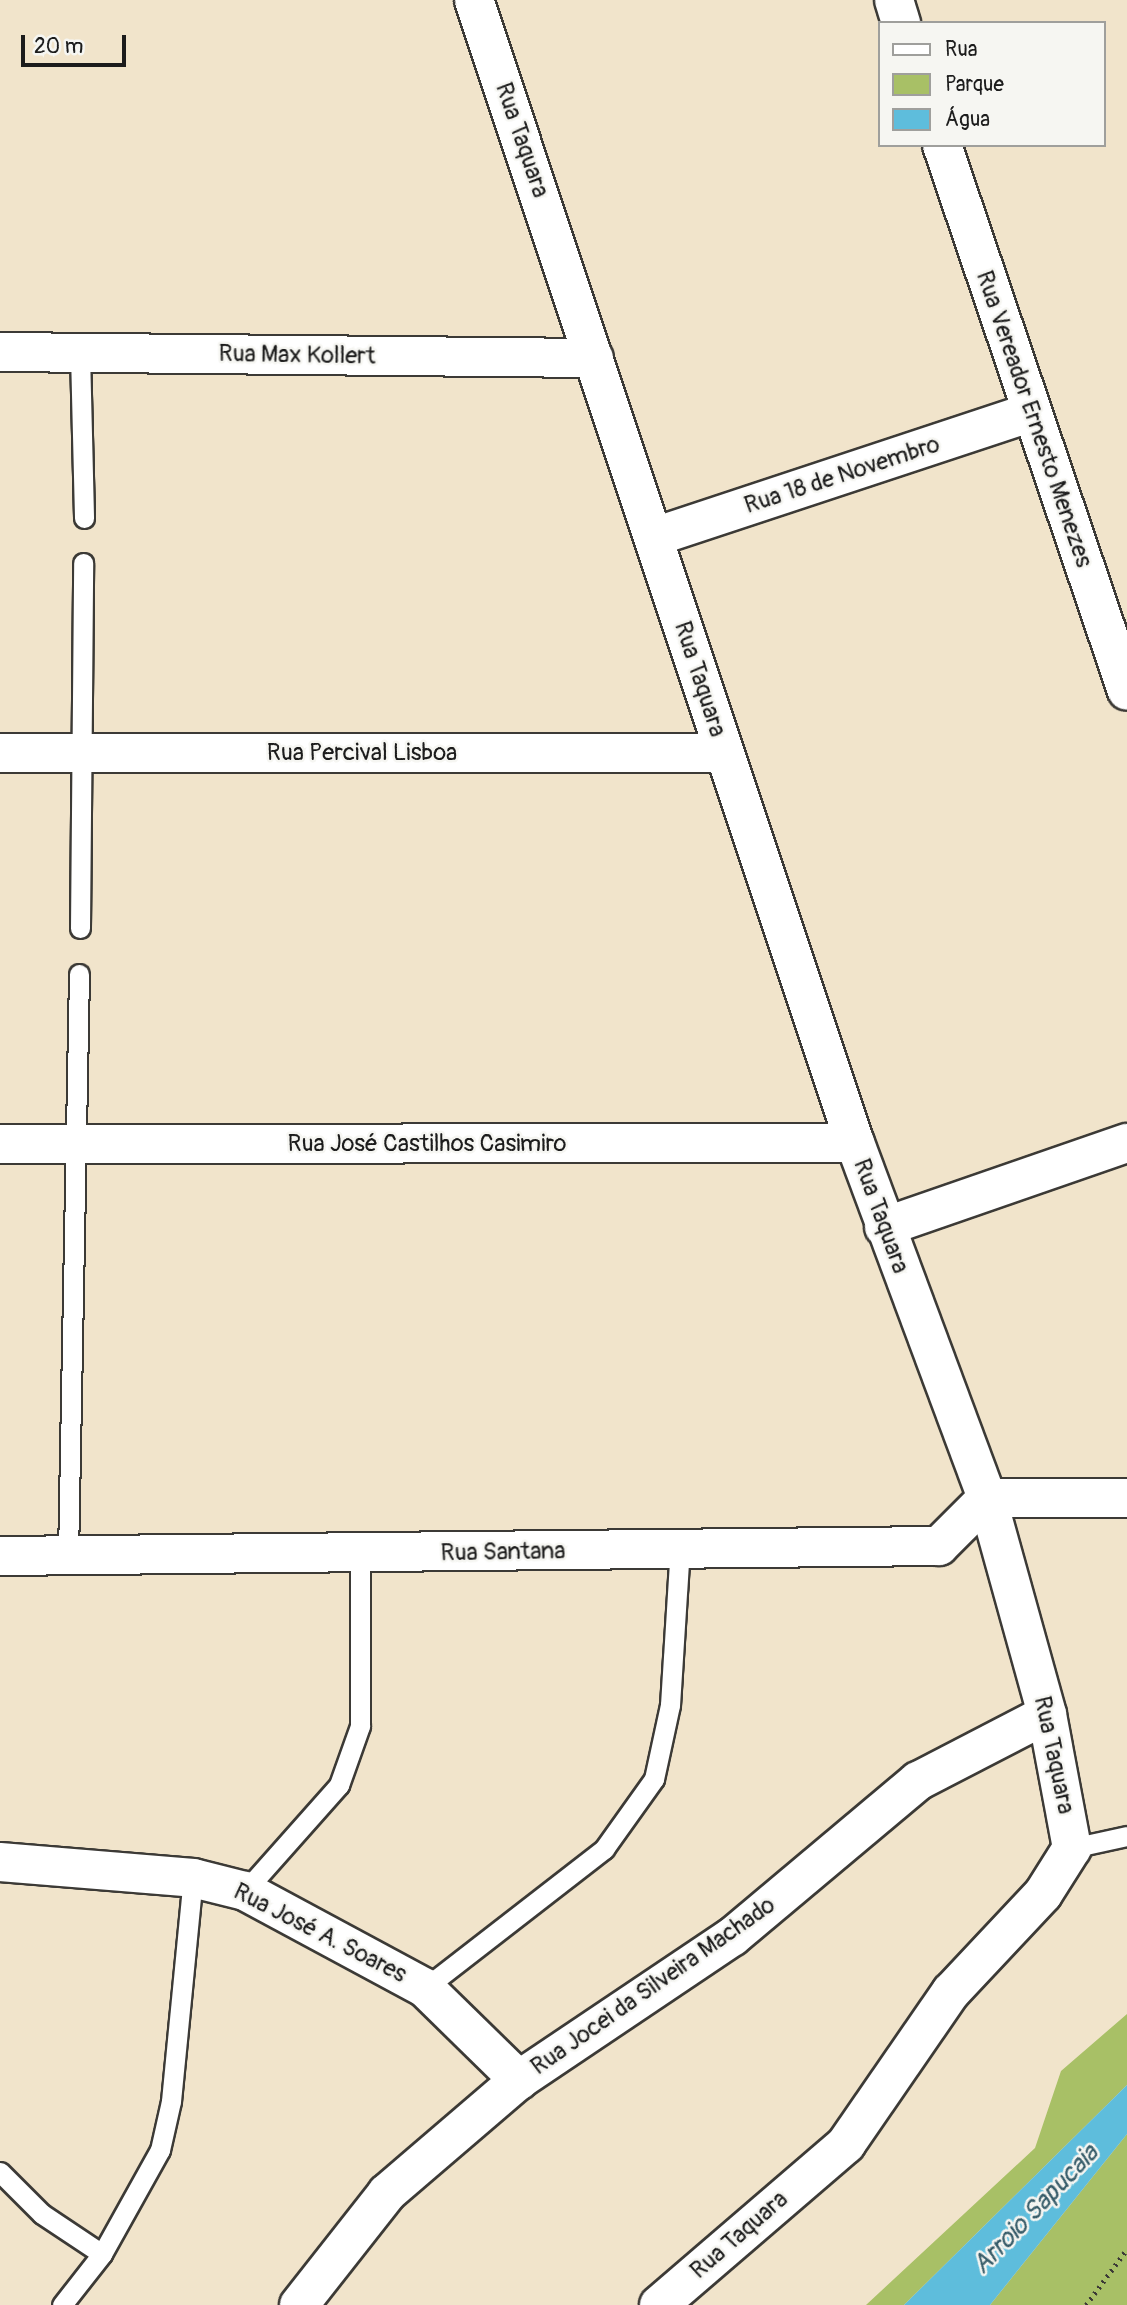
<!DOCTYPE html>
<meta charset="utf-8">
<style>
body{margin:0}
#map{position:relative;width:1127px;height:2305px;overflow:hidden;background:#f1e4cb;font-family:Pangolin,sans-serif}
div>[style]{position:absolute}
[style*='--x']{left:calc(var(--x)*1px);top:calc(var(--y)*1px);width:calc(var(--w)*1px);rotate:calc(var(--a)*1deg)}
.green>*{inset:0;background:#a8c066}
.water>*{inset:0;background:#5ebddc}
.path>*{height:4.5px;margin-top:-2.25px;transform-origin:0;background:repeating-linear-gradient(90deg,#3c3a36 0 2px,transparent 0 7px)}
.roads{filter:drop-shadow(2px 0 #3c3a36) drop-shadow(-2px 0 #3c3a36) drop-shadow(0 2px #3c3a36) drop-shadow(0 -2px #3c3a36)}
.lane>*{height:19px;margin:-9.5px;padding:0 9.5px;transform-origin:9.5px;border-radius:9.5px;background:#fff}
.street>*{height:38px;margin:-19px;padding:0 19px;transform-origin:19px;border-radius:19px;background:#fff}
.secondary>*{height:38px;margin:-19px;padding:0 19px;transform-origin:19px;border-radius:19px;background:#fff}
span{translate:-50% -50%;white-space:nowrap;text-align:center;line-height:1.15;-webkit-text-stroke:5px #f6f6f2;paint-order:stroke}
.street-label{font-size:24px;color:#1c1c1c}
.water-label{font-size:26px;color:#365c69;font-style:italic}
.legend{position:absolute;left:878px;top:21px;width:228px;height:126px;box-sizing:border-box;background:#f6f6f2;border:2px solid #9f9f9c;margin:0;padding:9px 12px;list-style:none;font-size:21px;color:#1c1c1c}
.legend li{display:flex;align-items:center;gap:14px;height:35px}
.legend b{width:35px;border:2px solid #9f9f9c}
.scale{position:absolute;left:21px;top:35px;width:105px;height:32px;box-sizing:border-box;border:4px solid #1c1c1c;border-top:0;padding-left:9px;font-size:21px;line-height:24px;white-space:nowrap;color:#1c1c1c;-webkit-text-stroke:5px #f6f6f2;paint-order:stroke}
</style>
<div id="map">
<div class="green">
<div style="clip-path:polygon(1127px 2014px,1127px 2085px,904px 2305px,866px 2305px,1035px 2148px,1061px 2071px)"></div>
<div style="clip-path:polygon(1127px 2134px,1127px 2305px,990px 2305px)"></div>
</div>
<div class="water">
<div style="clip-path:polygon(1127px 2085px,1127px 2134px,990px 2305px,904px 2305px)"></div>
</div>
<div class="path">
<div style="--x:1086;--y:2305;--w:69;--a:-53.8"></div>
</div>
<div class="roads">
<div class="lane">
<div style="--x:80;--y:353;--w:165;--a:88.6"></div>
<div style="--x:80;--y:928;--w:365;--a:-89.5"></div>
<div style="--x:68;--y:1557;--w:583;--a:-88.92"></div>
<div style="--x:1072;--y:1848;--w:56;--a:-12.3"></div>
<div style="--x:245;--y:1891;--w:142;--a:-48.4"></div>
<div style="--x:339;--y:1785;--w:63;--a:-70.4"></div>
<div style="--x:360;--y:1726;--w:171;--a:-90"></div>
<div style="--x:425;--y:1988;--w:227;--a:-37.8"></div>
<div style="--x:604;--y:1849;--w:86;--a:-54.5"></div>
<div style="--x:654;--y:1779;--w:76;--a:-77.8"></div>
<div style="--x:670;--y:1705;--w:157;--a:-86.4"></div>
<div style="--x:0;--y:2172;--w:59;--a:45"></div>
<div style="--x:42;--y:2214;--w:72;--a:33.7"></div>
<div style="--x:62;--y:2305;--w:65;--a:-51.9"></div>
<div style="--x:102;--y:2254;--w:119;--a:-60.9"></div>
<div style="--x:160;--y:2150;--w:50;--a:-77.3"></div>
<div style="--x:171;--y:2101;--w:224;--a:-84.4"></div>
</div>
<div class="street">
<div style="--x:894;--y:0;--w:24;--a:73"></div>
<div style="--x:942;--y:145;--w:576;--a:71.28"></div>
<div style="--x:0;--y:352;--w:594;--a:0.58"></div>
<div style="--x:654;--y:537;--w:397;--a:-18.3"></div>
<div style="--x:0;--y:753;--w:724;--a:0"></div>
<div style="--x:0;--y:1144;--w:855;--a:-0.07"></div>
<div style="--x:884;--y:1227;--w:257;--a:-19.1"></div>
<div style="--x:0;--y:1862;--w:194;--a:4.7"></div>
<div style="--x:193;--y:1878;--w:54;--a:14"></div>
<div style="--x:245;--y:1891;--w:204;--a:28.3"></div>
<div style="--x:425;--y:1988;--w:132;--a:44.4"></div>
<div style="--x:299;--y:2305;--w:142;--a:-51.8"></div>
<div style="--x:387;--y:2193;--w:174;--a:-40.6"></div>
<div style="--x:519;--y:2080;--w:257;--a:-33.9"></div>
<div style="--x:732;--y:1937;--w:243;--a:-40"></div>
<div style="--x:918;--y:1781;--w:145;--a:-27.4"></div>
<div style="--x:659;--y:2305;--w:247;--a:-40.7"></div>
<div style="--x:846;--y:2144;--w:185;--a:-55.4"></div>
<div style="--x:951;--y:1992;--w:134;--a:-46.8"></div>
<div style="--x:1043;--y:1894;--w:54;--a:-57.8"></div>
<div style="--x:1072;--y:1848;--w:136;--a:-100.6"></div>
<div style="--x:1047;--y:1714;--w:224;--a:-105.5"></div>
</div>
<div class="secondary">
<div style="--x:474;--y:0;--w:1205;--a:71.57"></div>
<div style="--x:855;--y:1143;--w:379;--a:69.6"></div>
<div style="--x:987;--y:1498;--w:140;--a:0"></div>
<div style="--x:0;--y:1556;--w:939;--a:-0.61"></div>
<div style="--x:939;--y:1546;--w:68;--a:-45"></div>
</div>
</div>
<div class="street-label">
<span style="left:522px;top:140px;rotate:71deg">Rua Taquara</span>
<span style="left:297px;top:355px;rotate:1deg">Rua Max Kollert</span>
<span style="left:1034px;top:419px;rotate:71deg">Rua Vereador Ernesto Menezes</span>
<span style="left:842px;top:475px;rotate:-18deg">Rua 18 de Novembro</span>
<span style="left:700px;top:679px;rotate:72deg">Rua Taquara</span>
<span style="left:362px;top:753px">Rua Percival Lisboa</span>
<span style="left:427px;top:1144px">Rua José Castilhos Casimiro</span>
<span style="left:881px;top:1216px;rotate:70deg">Rua Taquara</span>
<span style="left:503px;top:1552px;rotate:-1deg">Rua Santana</span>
<span style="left:1054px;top:1755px;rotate:78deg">Rua Taquara</span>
<span style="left:320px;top:1933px;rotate:27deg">Rua José A. Soares</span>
<span style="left:653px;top:1986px;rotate:-35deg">Rua Jocei da Silveira Machado</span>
<span style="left:739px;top:2235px;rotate:-41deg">Rua Taquara</span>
</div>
<div class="water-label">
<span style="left:1036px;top:2210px;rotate:-46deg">Arroio Sapucaia</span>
</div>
<ul class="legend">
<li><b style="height:9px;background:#fff"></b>Rua</li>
<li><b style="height:19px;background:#a8c066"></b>Parque</li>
<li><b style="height:19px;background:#5ebddc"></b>Água</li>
</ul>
<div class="scale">20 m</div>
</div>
